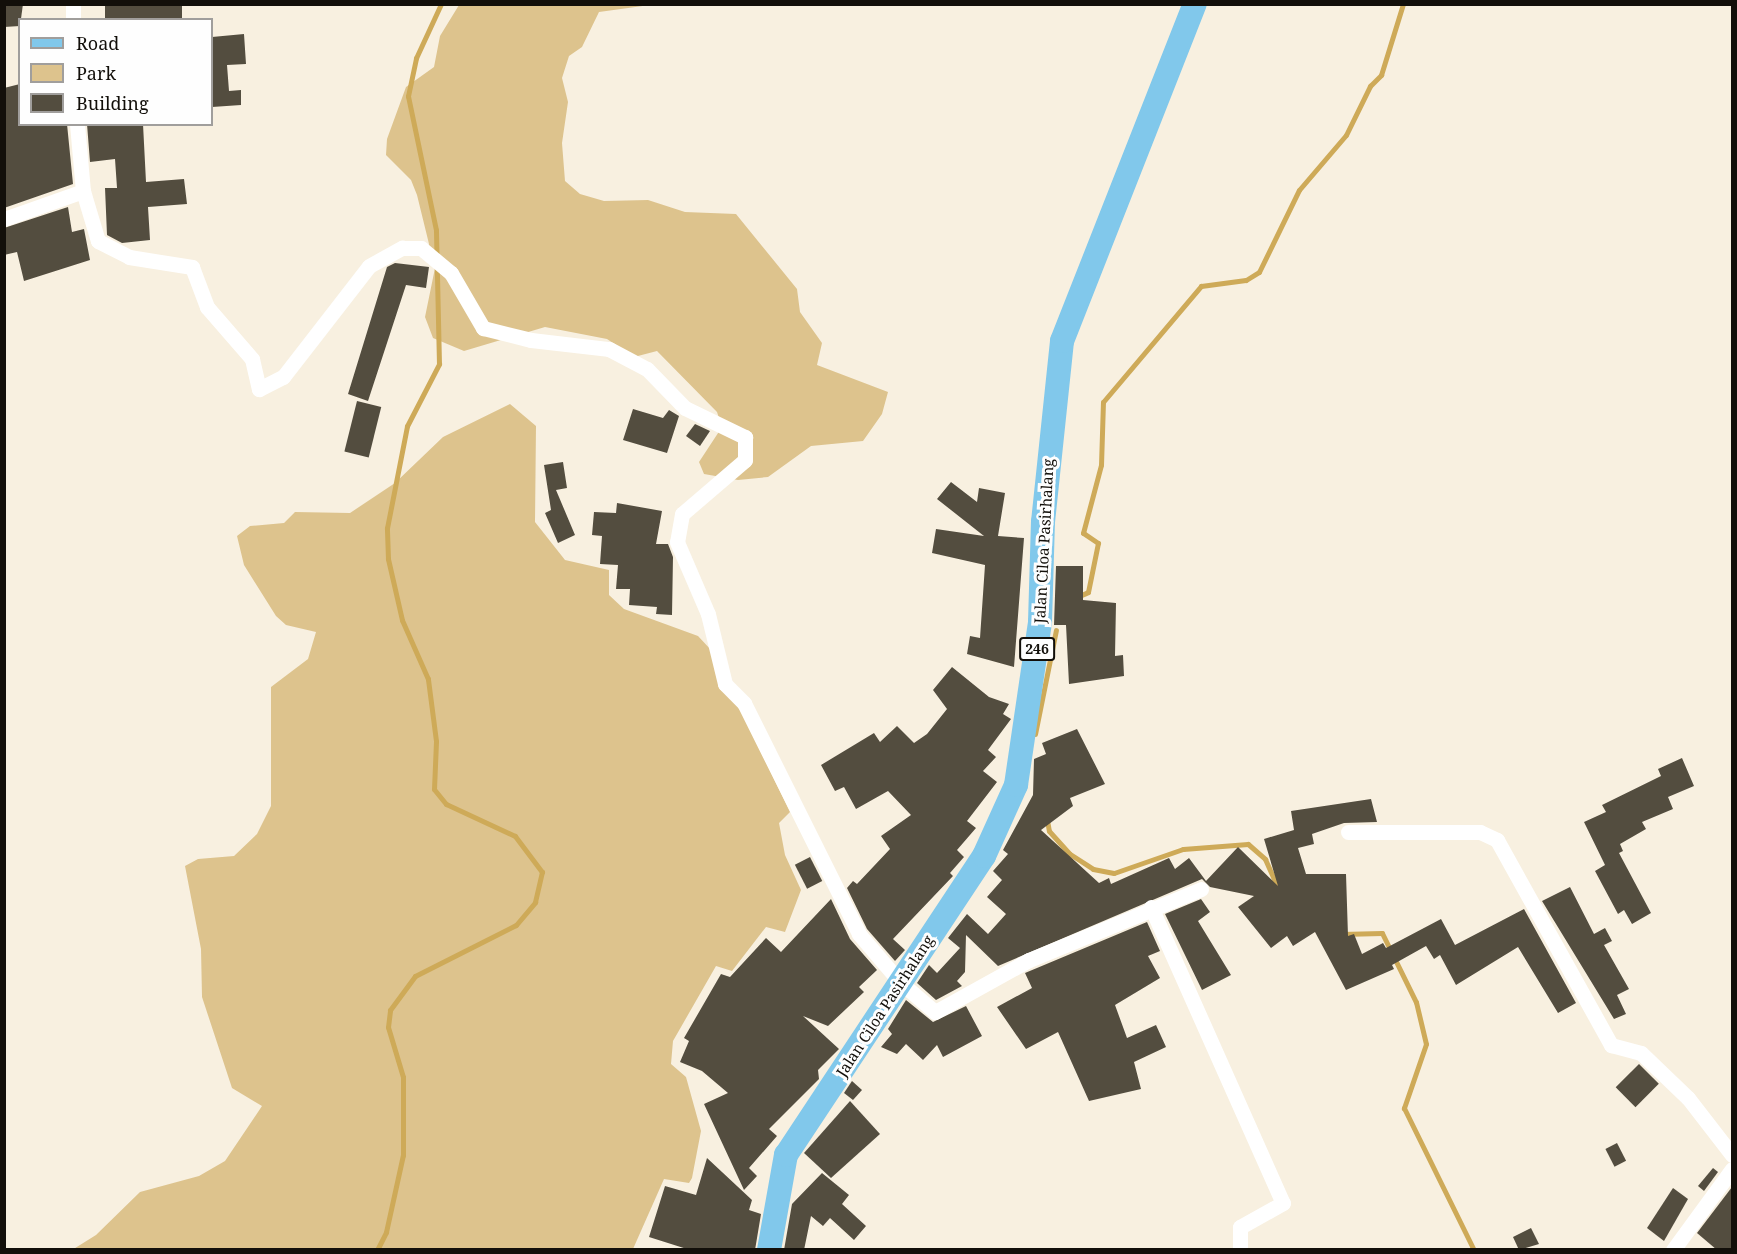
<!DOCTYPE html>
<style>
body{margin:0}
#map{position:relative;width:1737px;height:1254px;overflow:hidden;background:#f8f0e0;font-family:"Noto Serif",serif}
div>[style]{position:absolute}
[style*='--x']{left:calc(var(--x)*1px);top:calc(var(--y)*1px);width:calc(var(--w)*1px);rotate:calc(var(--a)*1deg)}
.green>*{inset:0;background:#ddc38d}
.stream>*{height:5px;margin:-2.5px;padding:0 2.5px;transform-origin:2.5px;border-radius:2.5px;background:#ceaa58}
.building>*{inset:0;background:#534d3f;transform-origin:0 0}
.minor>*{height:15px;margin:-7.5px;padding:0 7.5px;transform-origin:7.5px;border-radius:7.5px;background:#fff}
.primary>*{height:24px;margin:-12px;padding:0 12px;transform-origin:12px;border-radius:12px;background:#81c8eb}
span{translate:-50% -50%;white-space:nowrap;text-align:center;line-height:1.15;-webkit-text-stroke:6px #fefefe;paint-order:stroke}
.shield-label span{padding:2px 4px;background:#fefefe;border:2px solid;border-radius:4px;-webkit-text-stroke-width:0}
.shield-label{font-size:14px;color:#120f0a;font-weight:700}
.street-label{font-size:15px;color:#120f0a}
.frame{position:absolute;inset:0;border:6px solid #120f0a;pointer-events:none}
.legend{position:absolute;left:18px;top:18px;width:195px;height:108px;box-sizing:border-box;background:#fefefe;border:2px solid #a09e9c;margin:0;padding:8px 10px;list-style:none;font-size:18px;color:#120f0a}
.legend li{display:flex;align-items:center;gap:12px;height:30px}
.legend b{width:30px;border:2px solid #a09e9c}
</style>
<div id="map">
<div class="green">
<div style="clip-path:polygon(459px 5px,650px 5px,599px 12px,582px 47px,569px 56px,562px 78px,568px 102px,562px 143px,565px 181px,580px 194px,604px 201px,648px 200px,685px 212px,736px 214px,797px 289px,800px 312px,822px 343px,817px 365px,888px 392px,882px 414px,863px 441px,811px 446px,768px 477px,738px 480px,704px 474px,699px 462px,722px 427px,717px 412px,657px 351px,634px 357px,607px 339px,545px 327px,464px 351px,433px 338px,425px 317px,435px 268px,427px 258px,429px 244px,417px 195px,411px 180px,386px 155px,387px 139px,406px 87px,434px 67px,440px 36px)"></div>
<div style="clip-path:polygon(510px 404px,536px 426px,535px 522px,565px 560px,609px 570px,609px 595px,624px 609px,698px 636px,712px 651px,790px 812px,779px 823px,785px 855px,801px 890px,785px 932px,766px 927px,732px 971px,716px 966px,673px 1041px,671px 1064px,686px 1077px,701px 1131px,692px 1178px,689px 1183px,664px 1179px,633px 1249px,72px 1250px,96px 1235px,140px 1192px,199px 1176px,225px 1161px,262px 1106px,232px 1088px,202px 997px,201px 949px,185px 866px,198px 859px,234px 856px,257px 834px,271px 806px,271px 687px,308px 659px,316px 632px,286px 625px,276px 616px,244px 565px,237px 536px,250px 526px,284px 523px,295px 512px,350px 513px,395px 483px,443px 437px)"></div>
</div>
<div class="stream">
<div style="--x:1077;--y:597;--w:12;--a:-24"></div>
<div style="--x:1088;--y:592;--w:50;--a:-78.5"></div>
<div style="--x:1098;--y:543;--w:18;--a:-146"></div>
<div style="--x:1083;--y:533;--w:70;--a:-75.2"></div>
<div style="--x:1101;--y:465;--w:63;--a:-88.2"></div>
<div style="--x:1103;--y:402;--w:152;--a:-49.8"></div>
<div style="--x:1201;--y:286;--w:45;--a:-7.6"></div>
<div style="--x:1246;--y:280;--w:15;--a:-32"></div>
<div style="--x:1259;--y:272;--w:91;--a:-64"></div>
<div style="--x:1299;--y:190;--w:72;--a:-49.5"></div>
<div style="--x:1346;--y:135;--w:55;--a:-63.9"></div>
<div style="--x:1370;--y:86;--w:16;--a:-45"></div>
<div style="--x:1381;--y:75;--w:74;--a:-72.8"></div>
<div style="--x:1035;--y:734;--w:106;--a:-78.6"></div>
<div style="--x:1047;--y:820;--w:11;--a:80"></div>
<div style="--x:1049;--y:831;--w:31;--a:48"></div>
<div style="--x:1070;--y:854;--w:27;--a:33"></div>
<div style="--x:1093;--y:869;--w:21;--a:11"></div>
<div style="--x:1114;--y:873;--w:73;--a:-19.2"></div>
<div style="--x:1183;--y:849;--w:65;--a:-4.4"></div>
<div style="--x:1248;--y:844;--w:23;--a:41"></div>
<div style="--x:1265;--y:859;--w:34;--a:66"></div>
<div style="--x:1341;--y:934;--w:41;--a:-1.4"></div>
<div style="--x:1382;--y:933;--w:77;--a:63.8"></div>
<div style="--x:1416;--y:1002;--w:43;--a:76.6"></div>
<div style="--x:1426;--y:1044;--w:68;--a:109"></div>
<div style="--x:1404;--y:1108;--w:158;--a:63.8"></div>
<div style="--x:377;--y:1250;--w:20;--a:-63"></div>
<div style="--x:386;--y:1232;--w:79;--a:-77.6"></div>
<div style="--x:403;--y:1155;--w:78;--a:-90"></div>
<div style="--x:403;--y:1077;--w:52;--a:-106.7"></div>
<div style="--x:388;--y:1027;--w:17;--a:-83"></div>
<div style="--x:390;--y:1010;--w:42;--a:-53.7"></div>
<div style="--x:415;--y:976;--w:113;--a:-26.8"></div>
<div style="--x:516;--y:925;--w:30;--a:-50"></div>
<div style="--x:535;--y:902;--w:31;--a:-77"></div>
<div style="--x:542;--y:872;--w:45;--a:-126.9"></div>
<div style="--x:515;--y:836;--w:76;--a:-155.1"></div>
<div style="--x:446;--y:804;--w:19;--a:-129"></div>
<div style="--x:434;--y:789;--w:48;--a:-87.6"></div>
<div style="--x:436;--y:741;--w:63;--a:-97.4"></div>
<div style="--x:428;--y:679;--w:64;--a:-113.8"></div>
<div style="--x:402;--y:620;--w:63;--a:-102.9"></div>
<div style="--x:388;--y:559;--w:31;--a:-92"></div>
<div style="--x:387;--y:528;--w:104;--a:-78.9"></div>
<div style="--x:407;--y:426;--w:70;--a:-62.7"></div>
<div style="--x:439;--y:364;--w:134;--a:-91.3"></div>
<div style="--x:436;--y:230;--w:137;--a:-101.8"></div>
<div style="--x:408;--y:96;--w:39;--a:-78"></div>
<div style="--x:416;--y:58;--w:60;--a:-65.2"></div>
</div>
<div class="building">
<div style="clip-path:polygon(4px 4px,23px 4px,20px 26px,4px 27px)"></div>
<div style="left:105px;top:4px;width:77px;height:16px"></div>
<div style="clip-path:polygon(244px 34px,246px 64px,227px 65px,229px 91px,241px 90px,241px 105px,212px 107px,212px 37px)"></div>
<div style="clip-path:polygon(20px 84px,20px 124px,67px 124px,73px 184px,4px 208px,4px 88px)"></div>
<div style="clip-path:polygon(87px 124px,143px 124px,146px 182px,184px 179px,187px 204px,148px 207px,150px 240px,122px 243px,107px 235px,105px 188px,117px 188px,115px 159px,90px 162px)"></div>
<div style="clip-path:polygon(68px 207px,72px 232px,84px 229px,90px 260px,24px 281px,17px 252px,4px 255px,4px 228px)"></div>
<div style="clip-path:polygon(395px 263px,429px 267px,426px 288px,406px 285px,368px 401px,348px 394px,387px 267px)"></div>
<div style="left:357px;top:401px;width:25px;height:52px;rotate:14deg"></div>
<div style="clip-path:polygon(633px 409px,663px 418px,669px 410px,679px 416px,667px 453px,623px 440px)"></div>
<div style="clip-path:polygon(695px 424px,710px 431px,700px 446px,686px 436px)"></div>
<div style="clip-path:polygon(563px 462px,567px 488px,556px 490px,575px 535px,558px 543px,545px 513px,551px 510px,544px 465px)"></div>
<div style="clip-path:polygon(951px 482px,977px 502px,979px 488px,1005px 493px,998px 536px,1024px 538px,1014px 667px,967px 654px,970px 636px,980px 638px,985px 565px,932px 553px,936px 529px,984px 536px,937px 499px)"></div>
<div style="clip-path:polygon(617px 503px,662px 511px,656px 544px,668px 544px,673px 557px,672px 615px,656px 614px,657px 607px,629px 605px,630px 589px,616px 589px,618px 565px,600px 564px,602px 536px,592px 535px,594px 512px,616px 513px)"></div>
<div style="clip-path:polygon(1056px 566px,1083px 566px,1083px 600px,1116px 603px,1115px 656px,1123px 655px,1124px 676px,1069px 684px,1066px 625px,1054px 625px)"></div>
<div style="clip-path:polygon(952px 667px,989px 697px,1009px 704px,1003px 714px,1011px 719px,988px 750px,996px 757px,983px 771px,997px 782px,967px 821px,976px 828px,957px 850px,964px 857px,950px 873px,953px 876px,893px 939px,905px 950px,895px 961px,867px 929px,847px 888px,853px 881px,857px 884px,890px 849px,881px 836px,911px 815px,888px 791px,856px 809px,844px 787px,835px 791px,821px 765px,874px 733px,880px 742px,897px 726px,914px 743px,927px 734px,947px 709px,933px 690px)"></div>
<div style="clip-path:polygon(1077px 729px,1105px 784px,1070px 798px,1073px 806px,1041px 830px,1099px 883px,1109px 878px,1111px 884px,1169px 858px,1175px 869px,1189px 858px,1206px 881px,1238px 847px,1278px 886px,1264px 839px,1294px 830px,1291px 811px,1371px 799px,1377px 822px,1344px 823px,1312px 834px,1314px 844px,1298px 848px,1306px 874px,1346px 874px,1348px 936px,1354px 934px,1362px 954px,1383px 943px,1386px 948px,1441px 919px,1455px 945px,1524px 909px,1576px 1003px,1558px 1013px,1518px 947px,1456px 985px,1440px 955px,1434px 959px,1426px 946px,1392px 965px,1394px 969px,1346px 990px,1315px 932px,1293px 946px,1287px 936px,1271px 948px,1238px 907px,1254px 896px,1210px 887px,1202px 879px,998px 966px,966px 935px,965px 972px,957px 981px,962px 986px,936px 1000px,917px 983px,929px 965px,937px 973px,960px 948px,948px 938px,967px 914px,988px 934px,1006px 914px,987px 897px,1002px 880px,993px 871px,1008px 854px,1003px 850px,1033px 795px,1034px 759px,1046px 754px,1042px 743px)"></div>
<div style="clip-path:polygon(1682px 758px,1694px 786px,1668px 797px,1673px 809px,1642px 822px,1646px 829px,1620px 844px,1623px 851px,1619px 853px,1651px 913px,1632px 924px,1624px 910px,1618px 914px,1595px 871px,1605px 865px,1584px 822px,1606px 812px,1602px 805px,1661px 776px,1658px 769px)"></div>
<div style="left:810px;top:857px;width:27px;height:17px;rotate:63deg"></div>
<div style="clip-path:polygon(1570px 887px,1594px 934px,1605px 928px,1612px 941px,1604px 945px,1629px 989px,1617px 995px,1626px 1014px,1614px 1019px,1542px 901px)"></div>
<div style="clip-path:polygon(831px 899px,850px 939px,877px 970px,859px 987px,864px 992px,828px 1026px,803px 1016px,839px 1049px,818px 1070px,819px 1079px,769px 1129px,777px 1136px,749px 1168px,757px 1176px,744px 1190px,704px 1104px,728px 1093px,702px 1071px,680px 1062px,689px 1041px,684px 1038px,721px 974px,730px 977px,766px 938px,781px 952px)"></div>
<div style="clip-path:polygon(1201px 899px,1210px 912px,1198px 921px,1231px 975px,1202px 990px,1165px 914px)"></div>
<div style="clip-path:polygon(1147px 922px,1160px 951px,1148px 956px,1160px 978px,1115px 1005px,1127px 1038px,1156px 1025px,1166px 1047px,1134px 1062px,1141px 1089px,1089px 1101px,1058px 1032px,1026px 1049px,997px 1007px,1032px 988px,1025px 973px)"></div>
<div style="clip-path:polygon(906px 1000px,933px 1022px,966px 1006px,982px 1036px,943px 1057px,937px 1045px,923px 1060px,906px 1044px,897px 1054px,881px 1047px,892px 1034px,888px 1029px)"></div>
<div style="left:1639px;top:1064px;width:28px;height:33px;rotate:45deg"></div>
<div style="clip-path:polygon(852px 1081px,862px 1090px,853px 1100px,844px 1093px)"></div>
<div style="clip-path:polygon(850px 1101px,880px 1134px,831px 1178px,804px 1153px)"></div>
<div style="left:1617px;top:1143px;width:20px;height:13px;rotate:63deg"></div>
<div style="clip-path:polygon(707px 1158px,752px 1200px,749px 1210px,761px 1214px,755px 1250px,690px 1250px,649px 1237px,665px 1186px,696px 1195px)"></div>
<div style="clip-path:polygon(1713px 1168px,1718px 1172px,1704px 1191px,1698px 1186px)"></div>
<div style="clip-path:polygon(822px 1173px,849px 1195px,842px 1204px,866px 1226px,854px 1240px,830px 1218px,823px 1226px,811px 1216px,804px 1250px,784px 1250px,792px 1204px)"></div>
<div style="clip-path:polygon(1732px 1187px,1732px 1250px,1717px 1250px,1697px 1233px)"></div>
<div style="clip-path:polygon(1673px 1188px,1688px 1199px,1664px 1241px,1647px 1228px)"></div>
<div style="clip-path:polygon(1531px 1228px,1539px 1244px,1519px 1250px,1513px 1237px)"></div>
</div>
<div class="minor">
<div style="--x:73;--y:4;--w:16;--a:90"></div>
<div style="--x:77;--y:124;--w:67;--a:84.9"></div>
<div style="--x:83;--y:191;--w:52;--a:73.3"></div>
<div style="--x:98;--y:241;--w:35;--a:27"></div>
<div style="--x:129;--y:257;--w:64;--a:9"></div>
<div style="--x:192;--y:267;--w:43;--a:69.4"></div>
<div style="--x:207;--y:307;--w:69;--a:49.1"></div>
<div style="--x:252;--y:359;--w:31;--a:77"></div>
<div style="--x:259;--y:389;--w:27;--a:-27"></div>
<div style="--x:283;--y:377;--w:140;--a:-52.2"></div>
<div style="--x:369;--y:266;--w:38;--a:-29"></div>
<div style="--x:402;--y:248;--w:19;--a:0"></div>
<div style="--x:421;--y:248;--w:39;--a:40"></div>
<div style="--x:451;--y:273;--w:64;--a:59.8"></div>
<div style="--x:483;--y:328;--w:49;--a:14"></div>
<div style="--x:531;--y:340;--w:79;--a:6.6"></div>
<div style="--x:609;--y:349;--w:43;--a:27.8"></div>
<div style="--x:647;--y:369;--w:54;--a:45.7"></div>
<div style="--x:685;--y:408;--w:67;--a:25.8"></div>
<div style="--x:745;--y:437;--w:23;--a:90"></div>
<div style="--x:745;--y:460;--w:83;--a:139.4"></div>
<div style="--x:682;--y:514;--w:28;--a:100"></div>
<div style="--x:677;--y:542;--w:78;--a:66.7"></div>
<div style="--x:708;--y:614;--w:72;--a:76.3"></div>
<div style="--x:725;--y:684;--w:27;--a:45"></div>
<div style="--x:744;--y:703;--w:258;--a:63.5"></div>
<div style="--x:859;--y:934;--w:63;--a:49.5"></div>
<div style="--x:900;--y:982;--w:46;--a:40.6"></div>
<div style="--x:935;--y:1012;--w:107;--a:-29"></div>
<div style="--x:1029;--y:960;--w:186;--a:-22.4"></div>
<div style="--x:4;--y:219;--w:84;--a:-19.5"></div>
<div style="--x:1348;--y:832;--w:132;--a:0"></div>
<div style="--x:1480;--y:832;--w:19;--a:25"></div>
<div style="--x:1497;--y:840;--w:235;--a:60.9"></div>
<div style="--x:1611;--y:1045;--w:31;--a:15"></div>
<div style="--x:1641;--y:1053;--w:65;--a:43.8"></div>
<div style="--x:1688;--y:1098;--w:72;--a:52.3"></div>
<div style="--x:1151;--y:907;--w:324;--a:66"></div>
<div style="--x:1283;--y:1203;--w:49;--a:150.8"></div>
<div style="--x:1240;--y:1227;--w:23;--a:90"></div>
<div style="--x:1673;--y:1250;--w:100;--a:-53.9"></div>
</div>
<div class="primary">
<div style="--x:769;--y:1250;--w:97;--a:-79.9"></div>
<div style="--x:786;--y:1155;--w:359;--a:-56.5"></div>
<div style="--x:984;--y:856;--w:78;--a:-65.7"></div>
<div style="--x:1016;--y:785;--w:165;--a:-81.6"></div>
<div style="--x:1040;--y:622;--w:100;--a:-88.3"></div>
<div style="--x:1043;--y:522;--w:182;--a:-84"></div>
<div style="--x:1062;--y:341;--w:362;--a:-68.5"></div>
</div>
<div class="shield-label">
<span style="left:1037px;top:649px">246</span>
</div>
<div class="street-label">
<span style="left:1044px;top:541px;rotate:-87deg">Jalan Ciloa Pasirhalang</span>
<span style="left:885px;top:1006px;rotate:-57deg">Jalan Ciloa Pasirhalang</span>
</div>
<div class="frame"></div>
<ul class="legend">
<li><b style="height:8px;background:#81c8eb"></b>Road</li>
<li><b style="height:16px;background:#ddc38d"></b>Park</li>
<li><b style="height:16px;background:#534d3f"></b>Building</li>
</ul>
</div>
